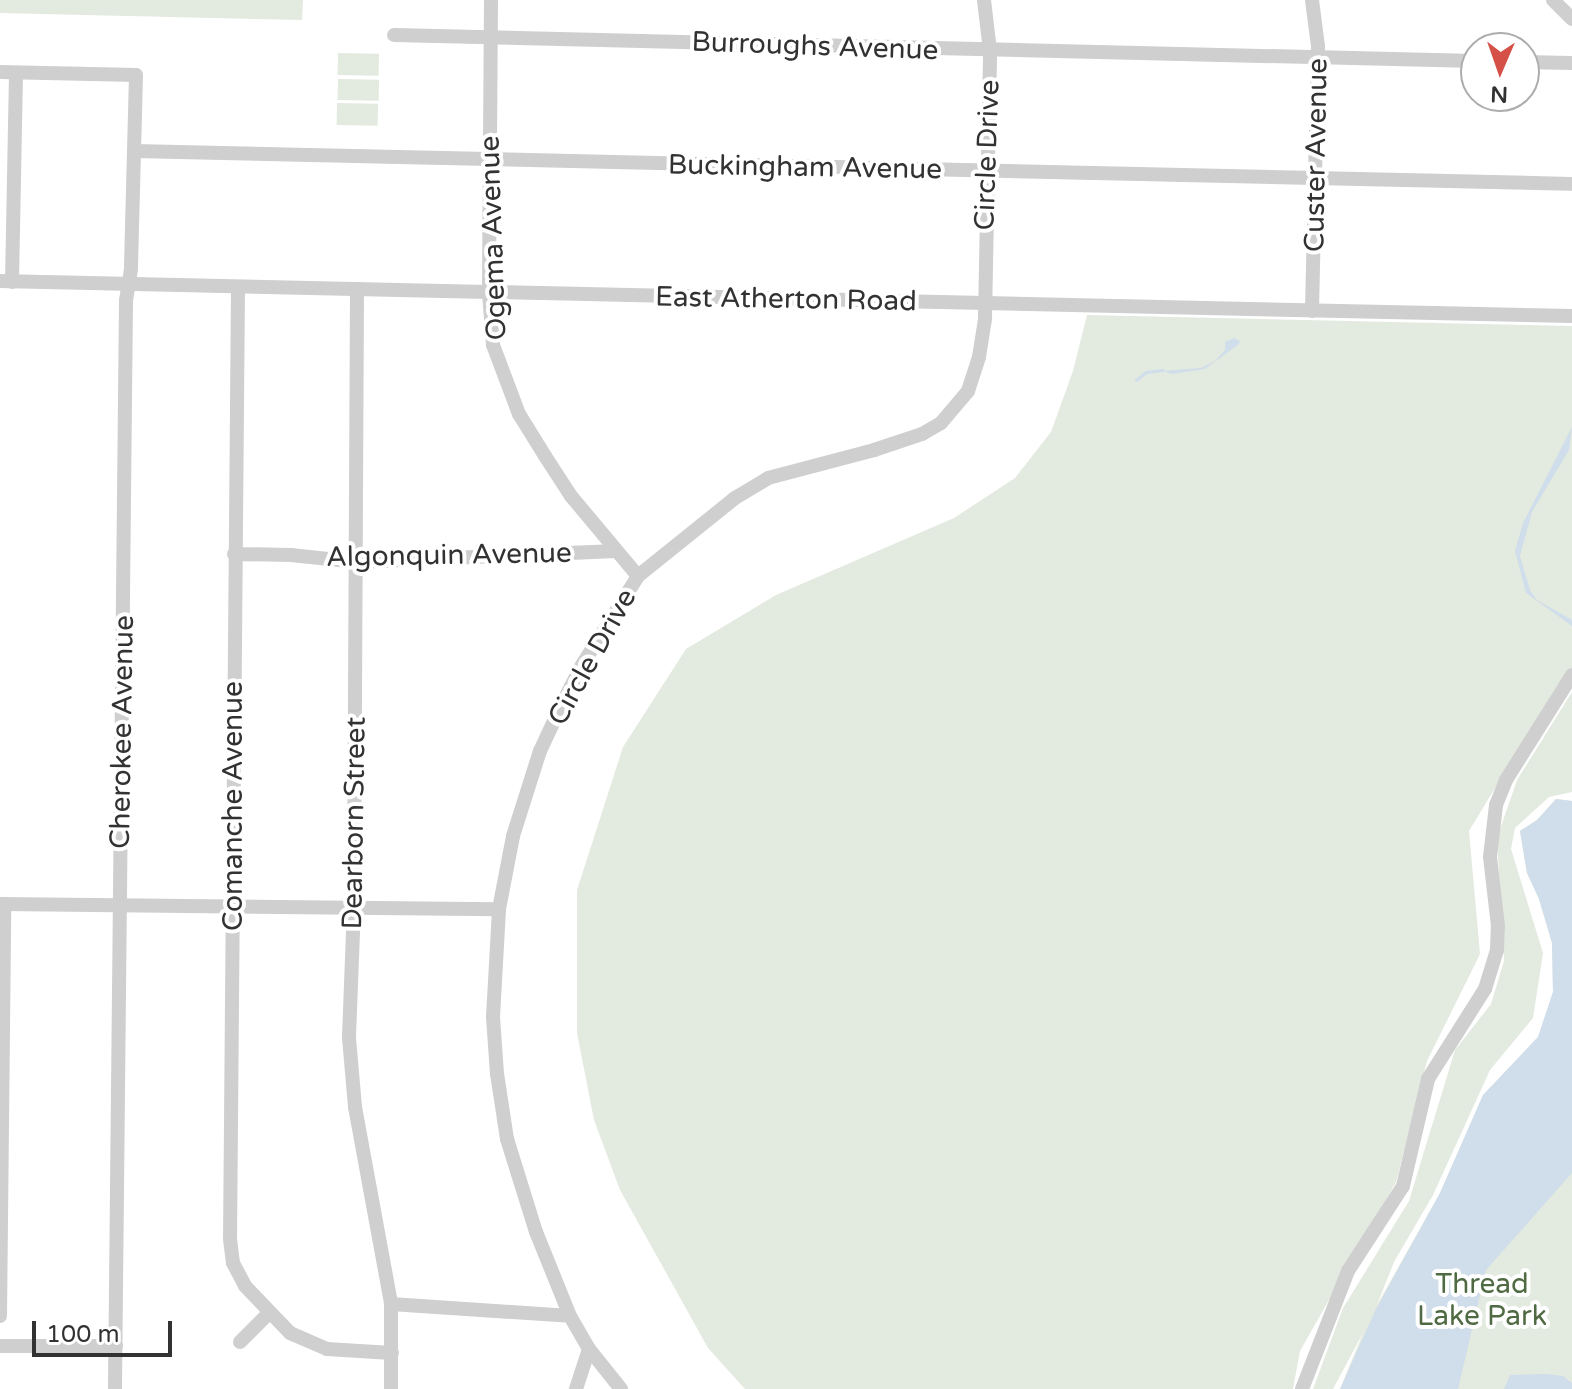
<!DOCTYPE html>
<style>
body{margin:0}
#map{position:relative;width:1572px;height:1389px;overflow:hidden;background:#fff;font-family:"Varela Round",sans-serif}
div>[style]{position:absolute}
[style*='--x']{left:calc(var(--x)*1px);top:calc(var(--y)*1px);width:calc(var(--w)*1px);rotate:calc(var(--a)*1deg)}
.green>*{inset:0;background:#e3eadf;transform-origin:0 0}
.water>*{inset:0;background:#d0ddea}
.stream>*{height:3px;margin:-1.5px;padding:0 1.5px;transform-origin:1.5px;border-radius:1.5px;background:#d0ddea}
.minor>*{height:14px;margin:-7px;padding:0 7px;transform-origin:7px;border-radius:7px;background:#cfcfcf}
span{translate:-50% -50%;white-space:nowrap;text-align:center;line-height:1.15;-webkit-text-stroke:8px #fff;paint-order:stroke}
.street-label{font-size:28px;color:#323232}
.park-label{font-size:28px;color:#506a43}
.north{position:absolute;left:1460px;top:32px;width:80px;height:80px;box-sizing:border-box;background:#fff;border:2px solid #adadad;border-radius:50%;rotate:182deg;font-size:22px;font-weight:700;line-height:32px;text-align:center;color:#323232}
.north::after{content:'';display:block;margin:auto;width:28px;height:36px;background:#d55148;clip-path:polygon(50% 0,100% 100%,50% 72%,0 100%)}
.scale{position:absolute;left:32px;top:1321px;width:140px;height:36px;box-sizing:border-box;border:4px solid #323232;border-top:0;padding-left:10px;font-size:24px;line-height:28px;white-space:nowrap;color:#323232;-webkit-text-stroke:6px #fff;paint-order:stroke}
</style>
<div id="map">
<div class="green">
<div style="clip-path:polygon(0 0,303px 0,302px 20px,0 13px)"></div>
<div style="left:338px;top:53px;width:41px;height:22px;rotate:1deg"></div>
<div style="left:338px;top:79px;width:41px;height:21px;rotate:1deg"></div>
<div style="left:337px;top:103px;width:41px;height:22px;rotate:1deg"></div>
<div style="clip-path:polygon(1087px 315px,1572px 326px,1572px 669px,1557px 686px,1469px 831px,1480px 954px,1427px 1061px,1396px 1182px,1300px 1351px,1293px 1389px,745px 1389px,708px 1348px,620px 1190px,594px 1120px,577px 1033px,577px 890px,623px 747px,686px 649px,776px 595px,954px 518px,1015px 478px,1051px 432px,1073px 371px)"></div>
<div style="clip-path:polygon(1572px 692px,1572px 792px,1549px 797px,1515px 828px,1511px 849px,1543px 953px,1533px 1018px,1490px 1070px,1433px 1195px,1394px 1262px,1377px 1305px,1440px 1193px,1483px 1095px,1538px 1037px,1553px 992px,1552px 943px,1539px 899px,1527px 873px,1520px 831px,1537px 820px,1556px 799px,1572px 801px,1572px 1389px,1340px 1389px,1363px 1333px,1333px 1389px,1313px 1389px,1343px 1308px,1409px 1201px,1455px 1050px,1491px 1004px,1504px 961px,1497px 838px,1517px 780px)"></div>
</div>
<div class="water">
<div style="clip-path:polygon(1234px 338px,1240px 341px,1239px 344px,1205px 369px,1172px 374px,1163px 371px,1201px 368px,1215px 361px,1225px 350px,1225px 342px)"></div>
<div style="clip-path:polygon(1572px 427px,1569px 450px,1532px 512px,1520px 556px,1530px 590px,1537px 600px,1572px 620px,1572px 626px,1526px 593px,1515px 551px,1523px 523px)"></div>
<div style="clip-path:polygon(1556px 799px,1572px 801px,1572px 1173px,1486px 1270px,1458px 1389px,1340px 1389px,1376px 1309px,1440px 1193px,1483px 1095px,1538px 1037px,1553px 992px,1552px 943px,1539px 899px,1527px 873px,1520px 831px,1537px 820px)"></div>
<div style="clip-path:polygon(1547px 1374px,1563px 1376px,1572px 1383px,1572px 1389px,1504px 1389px,1510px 1375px)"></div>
</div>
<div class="stream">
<div style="--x:1136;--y:380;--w:13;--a:-39"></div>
<div style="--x:1146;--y:372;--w:17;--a:-7"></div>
</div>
<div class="minor">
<div style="--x:491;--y:0;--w:293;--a:90.4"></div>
<div style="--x:489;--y:293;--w:52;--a:85.6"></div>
<div style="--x:493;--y:345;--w:74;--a:69.4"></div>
<div style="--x:519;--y:414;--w:49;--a:58.2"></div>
<div style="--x:545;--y:456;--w:48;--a:57"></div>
<div style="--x:571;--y:496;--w:104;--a:50.1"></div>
<div style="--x:1312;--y:0;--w:46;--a:82.6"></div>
<div style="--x:1318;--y:46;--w:265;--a:91.3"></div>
<div style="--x:1553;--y:0;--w:27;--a:45"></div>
<div style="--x:394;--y:35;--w:1082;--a:1.38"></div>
<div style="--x:1524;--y:62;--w:48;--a:1.2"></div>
<div style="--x:0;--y:72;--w:136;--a:1.3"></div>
<div style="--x:136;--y:75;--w:194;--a:91.5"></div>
<div style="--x:131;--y:269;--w:31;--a:99"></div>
<div style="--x:126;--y:300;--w:1089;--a:90.58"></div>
<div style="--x:134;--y:151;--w:1438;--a:1.31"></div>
<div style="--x:0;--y:281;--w:1572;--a:1.28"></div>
<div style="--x:12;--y:282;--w:209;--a:-88.9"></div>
<div style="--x:238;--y:287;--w:952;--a:90.48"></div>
<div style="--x:230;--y:1239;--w:24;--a:83"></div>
<div style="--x:233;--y:1263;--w:26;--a:62"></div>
<div style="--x:245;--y:1286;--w:65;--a:46.2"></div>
<div style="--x:290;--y:1333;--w:40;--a:23.4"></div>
<div style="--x:327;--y:1349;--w:65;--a:3.5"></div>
<div style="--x:357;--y:289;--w:617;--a:90.28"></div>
<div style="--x:354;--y:906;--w:132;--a:92.2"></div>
<div style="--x:349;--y:1038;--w:69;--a:85"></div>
<div style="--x:355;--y:1107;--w:200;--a:79.6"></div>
<div style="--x:391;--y:1304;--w:85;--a:90"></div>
<div style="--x:234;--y:554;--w:57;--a:1"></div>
<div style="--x:291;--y:555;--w:65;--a:6.1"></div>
<div style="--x:356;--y:562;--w:260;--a:-2.4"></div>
<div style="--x:0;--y:904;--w:499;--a:0.6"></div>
<div style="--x:391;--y:1304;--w:179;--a:3.8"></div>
<div style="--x:0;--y:1316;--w:412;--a:-89.4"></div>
<div style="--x:240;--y:1342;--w:40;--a:-45"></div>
<div style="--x:0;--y:1346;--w:116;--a:0"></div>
<div style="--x:576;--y:1389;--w:42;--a:-72"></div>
<div style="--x:621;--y:1389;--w:51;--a:-128.7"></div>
<div style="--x:589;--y:1349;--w:38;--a:-120"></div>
<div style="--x:570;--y:1316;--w:91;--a:-112"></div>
<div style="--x:536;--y:1232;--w:97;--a:-107.3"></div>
<div style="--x:507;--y:1139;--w:66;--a:-98.7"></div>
<div style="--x:497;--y:1074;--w:57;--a:-94"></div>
<div style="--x:493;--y:1017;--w:108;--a:-86.8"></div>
<div style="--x:499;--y:909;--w:74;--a:-79.1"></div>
<div style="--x:513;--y:836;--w:89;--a:-72.4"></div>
<div style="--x:540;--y:751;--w:50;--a:-65"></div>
<div style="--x:561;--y:706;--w:46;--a:-62.9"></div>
<div style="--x:582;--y:665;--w:105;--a:-57.8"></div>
<div style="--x:638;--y:576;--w:124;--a:-38.8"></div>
<div style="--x:735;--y:498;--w:39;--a:-31"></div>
<div style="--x:768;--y:478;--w:110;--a:-14.8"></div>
<div style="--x:874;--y:450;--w:51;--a:-18.4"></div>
<div style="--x:922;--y:434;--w:22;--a:-30"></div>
<div style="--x:941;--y:423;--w:42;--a:-49.8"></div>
<div style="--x:968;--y:391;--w:36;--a:-72"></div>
<div style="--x:979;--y:357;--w:39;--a:-81"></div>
<div style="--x:985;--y:318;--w:267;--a:-88.9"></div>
<div style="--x:990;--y:51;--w:51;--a:-96.7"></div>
<div style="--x:1302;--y:1389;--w:127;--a:-68.7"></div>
<div style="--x:1348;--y:1271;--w:101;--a:-57.1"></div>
<div style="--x:1403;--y:1186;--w:110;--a:-76.8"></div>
<div style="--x:1428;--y:1079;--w:107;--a:-57.7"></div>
<div style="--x:1485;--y:989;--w:41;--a:-72.9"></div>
<div style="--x:1497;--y:950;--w:24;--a:-88"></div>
<div style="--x:1498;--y:926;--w:69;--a:-96.6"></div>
<div style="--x:1490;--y:857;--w:52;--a:-83.4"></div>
<div style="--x:1496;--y:805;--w:27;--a:-68"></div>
<div style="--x:1506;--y:780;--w:124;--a:-57.8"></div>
</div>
<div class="street-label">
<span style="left:815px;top:46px;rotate:2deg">Burroughs Avenue</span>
<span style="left:987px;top:155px;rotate:-88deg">Circle Drive</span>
<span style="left:1316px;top:155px;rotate:-89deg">Custer Avenue</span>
<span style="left:805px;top:167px;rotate:1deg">Buckingham Avenue</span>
<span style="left:493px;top:238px;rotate:-92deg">Ogema Avenue</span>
<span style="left:786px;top:299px;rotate:1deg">East Atherton Road</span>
<span style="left:449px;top:555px;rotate:-1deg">Algonquin Avenue</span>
<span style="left:592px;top:657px;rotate:-61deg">Circle Drive</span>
<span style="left:122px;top:732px;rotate:-89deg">Cherokee Avenue</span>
<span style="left:233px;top:806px;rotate:-90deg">Comanche Avenue</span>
<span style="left:354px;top:823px;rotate:-89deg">Dearborn Street</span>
</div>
<div class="park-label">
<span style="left:1482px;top:1300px">Thread<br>Lake Park</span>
</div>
<div class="north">N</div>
<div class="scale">100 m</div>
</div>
